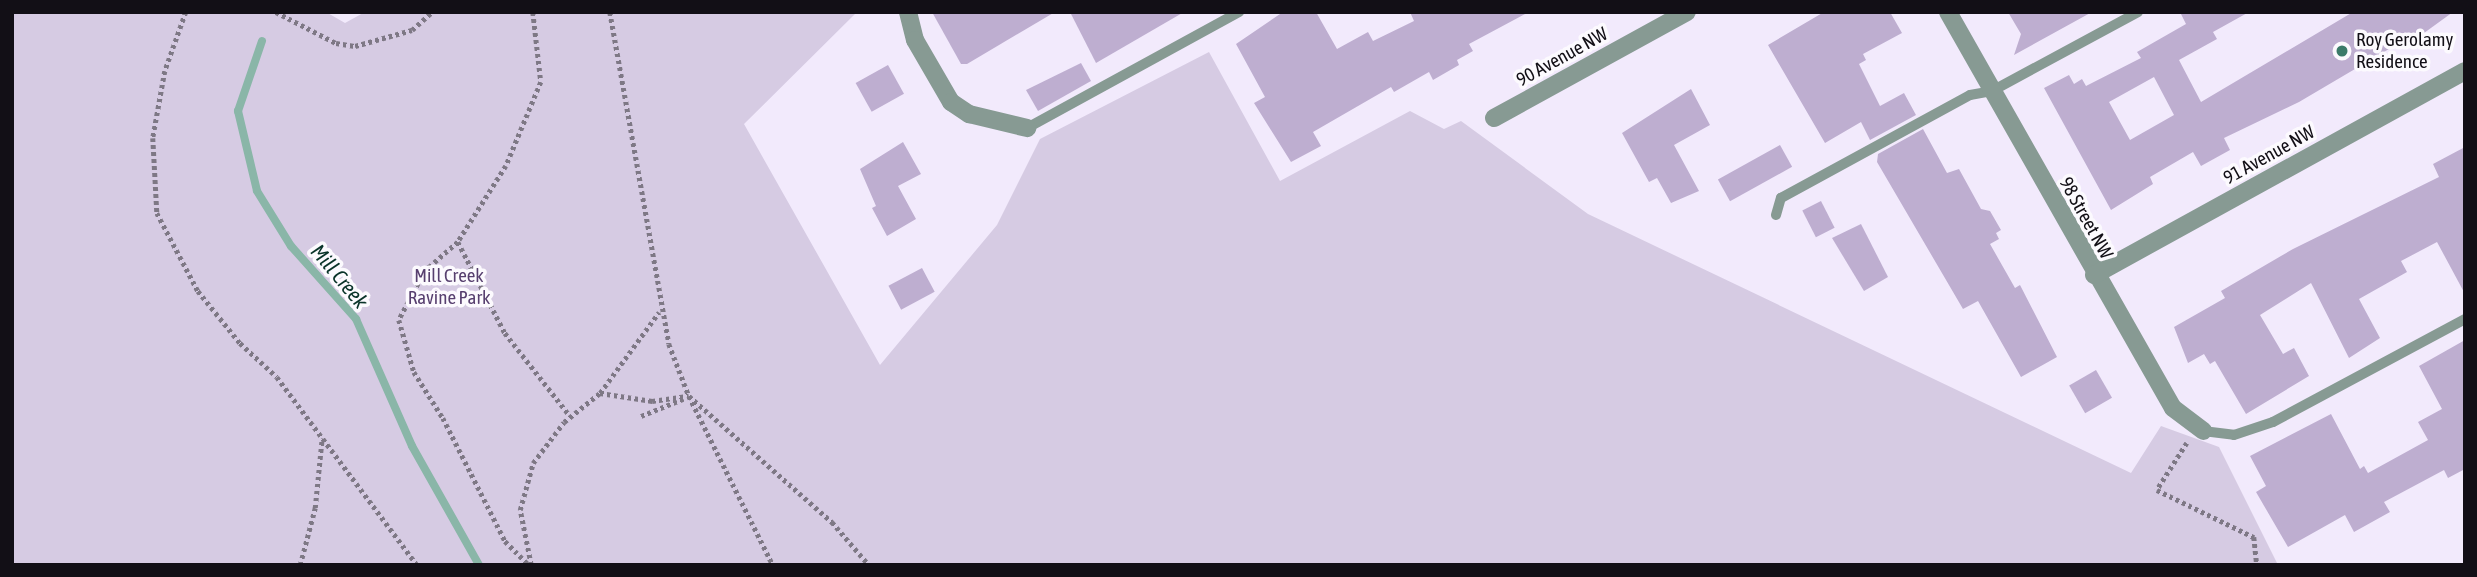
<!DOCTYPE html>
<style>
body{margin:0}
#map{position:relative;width:2477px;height:577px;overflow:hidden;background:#f2eafc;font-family:"Asap Condensed",sans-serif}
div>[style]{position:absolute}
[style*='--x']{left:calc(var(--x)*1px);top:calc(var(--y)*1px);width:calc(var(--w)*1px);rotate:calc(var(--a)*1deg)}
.green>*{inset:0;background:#d6cbe3}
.stream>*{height:8px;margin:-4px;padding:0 4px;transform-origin:4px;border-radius:4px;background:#8ab6a8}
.building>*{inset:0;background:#beaed0;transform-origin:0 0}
.path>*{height:4.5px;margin-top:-2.25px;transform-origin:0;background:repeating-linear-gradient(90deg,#7e7885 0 3.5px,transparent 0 7px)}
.lane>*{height:10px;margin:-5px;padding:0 5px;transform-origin:5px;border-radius:5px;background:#879a93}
.street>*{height:18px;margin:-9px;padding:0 9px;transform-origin:9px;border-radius:9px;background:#879a93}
.dots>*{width:19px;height:19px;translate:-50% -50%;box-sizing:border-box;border:4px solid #fcfafe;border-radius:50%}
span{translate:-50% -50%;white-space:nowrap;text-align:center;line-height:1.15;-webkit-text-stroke:7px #fcfafe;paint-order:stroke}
.poi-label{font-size:19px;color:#120f16}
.left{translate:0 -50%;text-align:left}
.street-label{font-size:19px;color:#120f16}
.park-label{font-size:19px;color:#573f6f}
.water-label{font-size:21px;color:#093329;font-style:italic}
.frame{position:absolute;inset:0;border:14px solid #120f16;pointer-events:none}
</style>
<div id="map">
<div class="green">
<div style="clip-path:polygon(12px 12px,326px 12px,345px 23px,365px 12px,857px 12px,744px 124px,880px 365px,997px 225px,1040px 139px,1209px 52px,1280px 181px,1410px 111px,1444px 129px,1461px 121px,1588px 214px,2131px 473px,2161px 426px,2219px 447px,2278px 565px,12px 565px)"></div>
</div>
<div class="stream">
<div style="--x:262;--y:41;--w:74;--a:108.9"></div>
<div style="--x:238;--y:111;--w:82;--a:76.6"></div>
<div style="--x:257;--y:191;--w:65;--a:58.3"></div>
<div style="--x:291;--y:246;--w:98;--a:48.3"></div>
<div style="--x:356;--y:319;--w:139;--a:66.2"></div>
<div style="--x:412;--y:446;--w:137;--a:60.6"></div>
</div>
<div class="building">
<div style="clip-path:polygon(932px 12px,1055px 12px,967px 64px,961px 64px)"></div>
<div style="clip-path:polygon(1070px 12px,1184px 12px,1096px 63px)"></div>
<div style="clip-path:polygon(1283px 12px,1316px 12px,1337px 49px,1368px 32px,1373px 41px,1414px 21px,1410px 12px,1529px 12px,1469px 44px,1473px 51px,1457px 60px,1459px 65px,1433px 80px,1429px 72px,1394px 92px,1391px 87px,1313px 132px,1321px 146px,1291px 162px,1254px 103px,1265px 97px,1236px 44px)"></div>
<div style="clip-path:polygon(1824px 12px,1890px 12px,1902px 33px,1863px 54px,1866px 60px,1859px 64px,1880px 106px,1904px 93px,1916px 115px,1870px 140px,1861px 122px,1825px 143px,1768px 45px)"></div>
<div style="clip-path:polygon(2008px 12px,2092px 12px,2014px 55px,2021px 34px)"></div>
<div style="clip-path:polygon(evenodd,2180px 12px,2249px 12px,2213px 32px,2217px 39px,2179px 60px,2201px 102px,2353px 12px,2453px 12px,2413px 41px,2411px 36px,2299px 102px,2224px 138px,2230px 150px,2201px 166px,2193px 152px,2150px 177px,2153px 184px,2111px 210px,2044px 88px,2069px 75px,2074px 84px,2082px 79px,2086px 86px,2141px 58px,2137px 52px,2186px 24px,2180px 12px,2154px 77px,2174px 115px,2130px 140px,2109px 102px,2154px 77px)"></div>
<div style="clip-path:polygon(1081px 63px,1091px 81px,1038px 111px,1026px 90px)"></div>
<div style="left:888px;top:65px;width:33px;height:37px;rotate:61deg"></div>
<div style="clip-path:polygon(1691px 89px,1710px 125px,1674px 145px,1699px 191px,1671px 203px,1657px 178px,1649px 182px,1622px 133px)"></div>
<div style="clip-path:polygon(1923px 129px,1947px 173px,1959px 169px,1981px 209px,1990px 211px,2001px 230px,1996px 233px,1999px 239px,1990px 244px,2015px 288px,2020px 285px,2057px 357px,2021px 377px,1978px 301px,1963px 309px,1877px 162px,1878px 154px)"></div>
<div style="clip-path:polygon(903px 142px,921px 174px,898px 186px,916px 219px,887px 236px,872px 208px,876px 206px,860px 169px)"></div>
<div style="left:1780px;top:145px;width:25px;height:71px;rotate:61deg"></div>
<div style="clip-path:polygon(2465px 147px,2465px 294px,2437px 242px,2401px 261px,2407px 272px,2359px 299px,2380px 338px,2349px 358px,2311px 283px,2260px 315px,2283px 354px,2294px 348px,2309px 376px,2246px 414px,2215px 361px,2210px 364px,2204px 354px,2188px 363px,2174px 327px,2225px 298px,2221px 291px,2293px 249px,2439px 177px,2433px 164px)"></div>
<div style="left:1821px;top:201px;width:30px;height:21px;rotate:63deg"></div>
<div style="clip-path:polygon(1861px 224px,1888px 277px,1864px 291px,1832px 238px)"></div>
<div style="left:922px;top:268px;width:27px;height:38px;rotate:62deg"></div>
<div style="clip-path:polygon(2465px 340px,2465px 469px,2448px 478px,2444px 470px,2384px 502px,2390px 512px,2354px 532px,2345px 515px,2288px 547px,2256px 492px,2266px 486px,2250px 456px,2331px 414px,2360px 469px,2364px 466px,2368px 473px,2428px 440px,2418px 422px,2442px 409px,2419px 366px)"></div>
<div style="left:2096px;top:370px;width:32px;height:31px;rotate:60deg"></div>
</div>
<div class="path">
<div style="--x:186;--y:12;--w:63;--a:109.6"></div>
<div style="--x:165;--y:71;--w:68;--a:100.2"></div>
<div style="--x:153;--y:138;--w:75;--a:86.9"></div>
<div style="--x:157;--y:213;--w:88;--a:62.3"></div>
<div style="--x:198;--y:291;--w:67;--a:51.1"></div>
<div style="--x:240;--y:343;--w:50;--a:42.6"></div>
<div style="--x:277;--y:377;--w:234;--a:53.3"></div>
<div style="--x:276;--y:12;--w:68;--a:27.3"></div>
<div style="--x:336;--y:43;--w:19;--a:9"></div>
<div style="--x:355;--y:46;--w:59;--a:-15.7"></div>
<div style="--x:412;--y:30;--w:27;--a:-42"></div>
<div style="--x:533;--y:12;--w:70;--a:83.5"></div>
<div style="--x:541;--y:82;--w:91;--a:112.6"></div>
<div style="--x:506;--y:166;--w:90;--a:122.3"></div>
<div style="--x:458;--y:242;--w:102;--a:62.7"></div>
<div style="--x:505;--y:333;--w:105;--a:51.9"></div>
<div style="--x:610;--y:12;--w:337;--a:79.9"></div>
<div style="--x:669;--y:344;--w:56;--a:69"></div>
<div style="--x:689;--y:396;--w:189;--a:63.6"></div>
<div style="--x:458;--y:242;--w:44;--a:138.7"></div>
<div style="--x:425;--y:271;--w:55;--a:118"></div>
<div style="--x:399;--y:320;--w:54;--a:73.9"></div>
<div style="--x:414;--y:372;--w:54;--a:57.8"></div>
<div style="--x:443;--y:418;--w:138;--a:63.2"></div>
<div style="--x:505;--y:541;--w:34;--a:45"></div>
<div style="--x:600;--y:393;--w:53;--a:8.7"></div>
<div style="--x:652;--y:401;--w:37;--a:-8"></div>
<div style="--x:689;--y:396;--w:191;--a:41.4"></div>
<div style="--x:832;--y:522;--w:57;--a:49.3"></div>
<div style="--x:641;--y:416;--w:48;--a:-22.2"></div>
<div style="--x:2187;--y:443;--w:56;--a:122.6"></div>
<div style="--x:2157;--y:490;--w:108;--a:25.9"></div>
<div style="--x:2254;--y:537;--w:28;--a:84"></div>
<div style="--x:300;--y:565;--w:59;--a:-75.3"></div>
<div style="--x:315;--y:508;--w:70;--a:-84.3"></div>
<div style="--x:531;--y:565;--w:56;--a:-101.3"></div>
<div style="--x:520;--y:510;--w:49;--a:-74.5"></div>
<div style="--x:533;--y:463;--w:51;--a:-52.9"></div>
<div style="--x:564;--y:422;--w:46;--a:-38.9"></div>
<div style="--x:600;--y:393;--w:100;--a:-53.9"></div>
</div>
<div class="lane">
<div style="--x:1027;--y:128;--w:242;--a:-28.7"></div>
<div style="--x:1776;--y:215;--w:18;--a:-74"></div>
<div style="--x:1781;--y:198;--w:215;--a:-28.6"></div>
<div style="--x:1970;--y:95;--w:22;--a:-10"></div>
<div style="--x:1992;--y:91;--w:166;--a:-28.4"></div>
<div style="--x:2203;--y:431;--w:31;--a:7"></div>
<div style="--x:2234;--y:435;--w:41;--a:-18.4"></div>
<div style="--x:2273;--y:422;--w:218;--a:-28.2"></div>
</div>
<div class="street">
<div style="--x:908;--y:12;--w:29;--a:76"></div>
<div style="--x:915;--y:40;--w:72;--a:59.9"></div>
<div style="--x:951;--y:102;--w:22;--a:34"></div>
<div style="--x:969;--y:114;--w:60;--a:13.6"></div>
<div style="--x:1948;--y:12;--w:455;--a:60.4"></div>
<div style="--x:2173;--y:408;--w:38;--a:37"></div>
<div style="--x:1494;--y:118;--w:220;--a:-28.8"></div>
<div style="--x:2094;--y:275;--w:423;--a:-28.8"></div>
</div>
<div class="dots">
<div style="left:2342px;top:51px;background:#3b7b69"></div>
</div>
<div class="poi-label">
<span class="left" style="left:2356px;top:51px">Roy Gerolamy<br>Residence</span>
</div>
<div class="street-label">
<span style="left:1562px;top:57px;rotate:-29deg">90 Avenue NW</span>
<span style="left:2269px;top:155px;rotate:-29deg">91 Avenue NW</span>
<span style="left:2086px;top:218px;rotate:61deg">98 Street NW</span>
</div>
<div class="park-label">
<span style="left:449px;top:287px">Mill Creek<br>Ravine Park</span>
</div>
<div class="water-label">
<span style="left:340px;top:276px;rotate:50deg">Mill Creek</span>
</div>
<div class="frame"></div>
</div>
